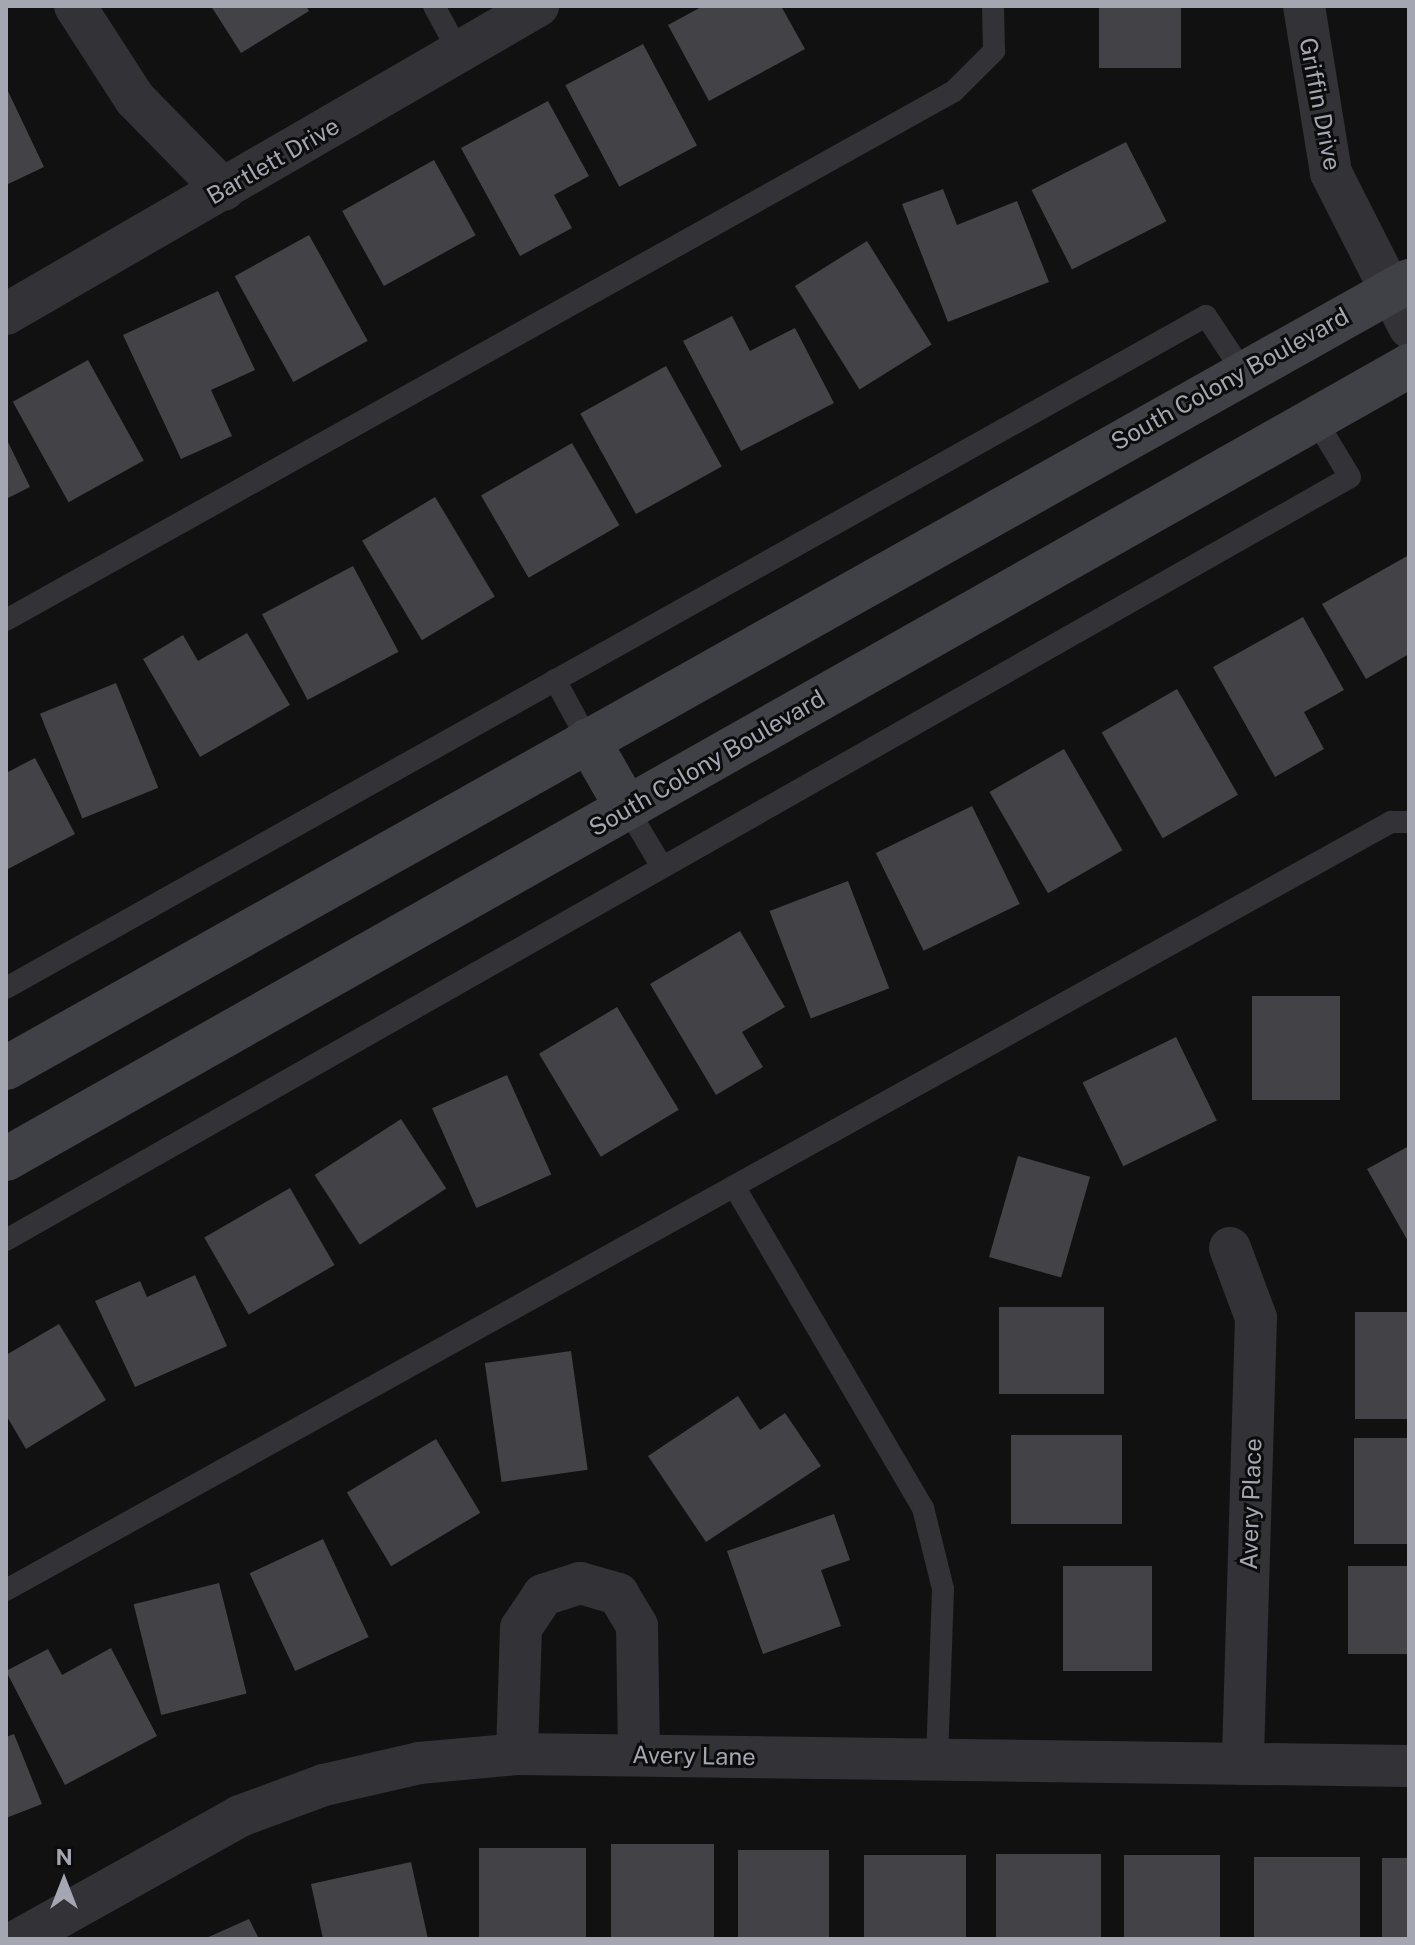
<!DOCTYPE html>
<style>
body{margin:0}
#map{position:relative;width:1415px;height:1945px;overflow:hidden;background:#111112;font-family:"Public Sans",sans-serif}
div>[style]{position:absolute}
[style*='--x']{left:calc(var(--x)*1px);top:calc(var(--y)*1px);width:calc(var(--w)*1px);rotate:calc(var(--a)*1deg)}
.building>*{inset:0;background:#434347;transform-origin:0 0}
.lane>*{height:22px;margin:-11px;padding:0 11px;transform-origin:11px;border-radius:11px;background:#323237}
.street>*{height:42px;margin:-21px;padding:0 21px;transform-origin:21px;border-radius:21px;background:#323237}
.secondary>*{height:44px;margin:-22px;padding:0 22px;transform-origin:22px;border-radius:22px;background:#404146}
span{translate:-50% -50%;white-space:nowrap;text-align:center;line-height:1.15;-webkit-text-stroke:6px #0c0c0d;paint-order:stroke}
.street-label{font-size:24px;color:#a4a6b1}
.frame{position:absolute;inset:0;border:8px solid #a4a6b1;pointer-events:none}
.north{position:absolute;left:24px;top:1841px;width:80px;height:80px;-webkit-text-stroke:6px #0c0c0d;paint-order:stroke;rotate:0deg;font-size:22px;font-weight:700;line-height:32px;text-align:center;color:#a4a6b1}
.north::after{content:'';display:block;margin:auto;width:28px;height:36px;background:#a4a6b1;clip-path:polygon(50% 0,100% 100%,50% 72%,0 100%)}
</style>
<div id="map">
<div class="building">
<div style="clip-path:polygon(211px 6px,306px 6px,309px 11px,241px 53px)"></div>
<div style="clip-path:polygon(703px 6px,781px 6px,805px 49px,709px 101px,668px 25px)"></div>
<div style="left:1099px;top:6px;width:82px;height:62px"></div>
<div style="left:643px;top:44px;width:115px;height:88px;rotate:62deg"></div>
<div style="clip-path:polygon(6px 87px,44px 167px,6px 185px)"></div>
<div style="clip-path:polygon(548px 101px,589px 176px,554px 195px,572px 228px,520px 256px,461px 148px)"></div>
<div style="left:1126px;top:142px;width:89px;height:106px;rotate:63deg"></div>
<div style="left:434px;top:160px;width:86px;height:105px;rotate:61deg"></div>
<div style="clip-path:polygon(943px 189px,957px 225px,1017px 201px,1049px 282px,948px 322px,902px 204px)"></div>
<div style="left:309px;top:235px;width:121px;height:85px;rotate:61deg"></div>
<div style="left:867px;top:241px;width:122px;height:85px;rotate:58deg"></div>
<div style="clip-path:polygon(218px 291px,255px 370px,211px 390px,232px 436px,181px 459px,123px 335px)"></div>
<div style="clip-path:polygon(732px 316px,750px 351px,795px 328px,834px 403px,741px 451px,683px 341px)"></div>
<div style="left:88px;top:360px;width:115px;height:86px;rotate:61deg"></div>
<div style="left:666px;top:366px;width:115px;height:98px;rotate:61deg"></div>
<div style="clip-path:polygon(6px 438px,30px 487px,6px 499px)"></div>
<div style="left:572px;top:443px;width:95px;height:105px;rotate:60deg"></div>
<div style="left:435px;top:497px;width:116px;height:85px;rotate:59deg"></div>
<div style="clip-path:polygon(1409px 555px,1409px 654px,1366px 679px,1322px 604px)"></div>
<div style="left:353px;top:566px;width:97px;height:103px;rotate:62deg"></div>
<div style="clip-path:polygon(1303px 617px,1344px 690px,1304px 712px,1324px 749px,1275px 777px,1213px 667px)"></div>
<div style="clip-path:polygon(247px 633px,290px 705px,200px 757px,143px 659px,183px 635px,198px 661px)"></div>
<div style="left:116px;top:683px;width:113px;height:82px;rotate:68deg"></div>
<div style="left:1177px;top:689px;width:122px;height:87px;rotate:60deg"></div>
<div style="left:1064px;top:749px;width:117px;height:86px;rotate:60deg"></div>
<div style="clip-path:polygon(35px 758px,75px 834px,6px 870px,6px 773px)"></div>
<div style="left:972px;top:806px;width:109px;height:107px;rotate:64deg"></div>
<div style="left:848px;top:881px;width:115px;height:84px;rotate:69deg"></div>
<div style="clip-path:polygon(740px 931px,785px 1007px,742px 1032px,763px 1067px,716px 1095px,650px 984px)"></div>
<div style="left:1252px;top:996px;width:88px;height:104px"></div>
<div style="left:617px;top:1007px;width:120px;height:91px;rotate:59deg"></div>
<div style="left:1176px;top:1037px;width:93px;height:104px;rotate:64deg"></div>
<div style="left:507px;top:1075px;width:109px;height:82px;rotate:66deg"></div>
<div style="left:401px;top:1119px;width:83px;height:103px;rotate:57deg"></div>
<div style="clip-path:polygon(1409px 1146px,1409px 1243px,1367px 1169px)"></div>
<div style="left:1018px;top:1156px;width:75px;height:105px;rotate:16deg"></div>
<div style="left:290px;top:1188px;width:89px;height:99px;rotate:60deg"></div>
<div style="clip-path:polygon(195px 1275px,227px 1346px,135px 1387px,95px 1301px,140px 1281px,147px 1297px)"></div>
<div style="left:999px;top:1307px;width:105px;height:87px"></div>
<div style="left:1355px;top:1312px;width:54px;height:107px"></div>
<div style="clip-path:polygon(59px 1324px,106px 1400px,26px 1449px,6px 1415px,6px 1355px)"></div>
<div style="left:571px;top:1351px;width:120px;height:87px;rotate:82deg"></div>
<div style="clip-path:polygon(738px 1396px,760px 1430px,785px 1413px,821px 1466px,706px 1542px,648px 1456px)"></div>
<div style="left:1011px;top:1435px;width:111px;height:89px"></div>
<div style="left:1354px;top:1438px;width:55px;height:106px"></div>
<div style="left:436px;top:1439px;width:86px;height:104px;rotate:59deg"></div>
<div style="clip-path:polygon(834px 1514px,850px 1560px,821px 1570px,841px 1626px,763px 1654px,727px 1551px)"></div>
<div style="left:323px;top:1539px;width:108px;height:81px;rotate:65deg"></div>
<div style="left:1063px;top:1566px;width:89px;height:105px"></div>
<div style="left:1348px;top:1566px;width:61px;height:88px"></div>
<div style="left:219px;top:1583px;width:114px;height:88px;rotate:76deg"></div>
<div style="clip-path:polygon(111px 1648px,157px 1736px,65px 1785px,6px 1671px,48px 1649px,62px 1675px)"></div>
<div style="clip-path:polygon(14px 1734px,42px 1804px,6px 1818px,6px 1737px)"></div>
<div style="left:611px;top:1844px;width:103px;height:95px"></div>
<div style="left:479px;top:1848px;width:107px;height:91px"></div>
<div style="left:738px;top:1850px;width:91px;height:89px"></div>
<div style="left:996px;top:1854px;width:105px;height:85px"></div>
<div style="left:864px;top:1855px;width:102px;height:84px"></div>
<div style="left:1124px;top:1855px;width:96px;height:84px"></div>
<div style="left:1254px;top:1857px;width:106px;height:82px"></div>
<div style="left:1382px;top:1858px;width:27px;height:81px"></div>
<div style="clip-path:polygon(411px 1862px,428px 1939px,323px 1939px,311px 1884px)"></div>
<div style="clip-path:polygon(249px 1919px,259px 1939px,204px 1939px)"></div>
</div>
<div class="lane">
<div style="--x:434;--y:6;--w:52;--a:61.5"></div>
<div style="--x:6;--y:620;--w:1086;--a:-29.16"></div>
<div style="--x:954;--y:91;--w:57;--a:-45"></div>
<div style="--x:994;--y:51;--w:45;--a:-91.3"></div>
<div style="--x:555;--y:680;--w:68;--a:61.2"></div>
<div style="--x:627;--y:808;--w:69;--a:59.3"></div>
<div style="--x:6;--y:988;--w:1375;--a:-29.25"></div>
<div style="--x:1206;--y:316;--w:67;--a:56.5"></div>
<div style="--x:734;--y:1186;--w:373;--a:59.6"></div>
<div style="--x:923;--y:1508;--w:83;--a:76.1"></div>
<div style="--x:943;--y:1589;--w:173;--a:92"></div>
<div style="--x:6;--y:1240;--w:1545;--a:-29.58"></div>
<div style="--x:1350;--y:477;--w:68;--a:-121.1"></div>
<div style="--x:6;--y:1590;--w:1584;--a:-29.01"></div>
<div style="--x:1391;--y:822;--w:18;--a:0"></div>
</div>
<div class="street">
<div style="--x:75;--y:6;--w:111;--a:57.2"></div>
<div style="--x:135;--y:99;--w:127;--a:45.6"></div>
<div style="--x:1304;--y:6;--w:169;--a:80.8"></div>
<div style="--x:1331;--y:173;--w:173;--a:63.1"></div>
<div style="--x:6;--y:314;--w:615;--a:-30.07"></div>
<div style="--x:1230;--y:1248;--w:75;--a:69.6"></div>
<div style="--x:1256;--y:1318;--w:446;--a:91.7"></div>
<div style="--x:517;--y:1754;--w:126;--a:-88.2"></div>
<div style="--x:521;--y:1628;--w:40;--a:-56"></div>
<div style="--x:543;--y:1595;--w:39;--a:-18"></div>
<div style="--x:580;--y:1583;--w:40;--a:16"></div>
<div style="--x:618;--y:1594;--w:37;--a:59"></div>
<div style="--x:637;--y:1626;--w:128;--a:89.1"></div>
<div style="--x:20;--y:1939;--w:252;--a:-29.2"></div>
<div style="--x:240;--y:1816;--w:90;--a:-20.3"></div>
<div style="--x:324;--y:1785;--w:98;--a:-13"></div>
<div style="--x:419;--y:1763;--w:98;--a:-5.2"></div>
<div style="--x:517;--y:1754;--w:892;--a:0.77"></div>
</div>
<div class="secondary">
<div style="--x:588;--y:740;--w:78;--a:60.2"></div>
<div style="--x:6;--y:1068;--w:1609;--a:-29.29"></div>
<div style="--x:6;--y:1159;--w:1612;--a:-29.48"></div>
</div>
<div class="street-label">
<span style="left:1320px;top:104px;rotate:79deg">Griffin Drive</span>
<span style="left:273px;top:161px;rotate:-30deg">Bartlett Drive</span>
<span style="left:1230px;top:379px;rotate:-29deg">South Colony Boulevard</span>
<span style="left:707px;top:763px;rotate:-30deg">South Colony Boulevard</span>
<span style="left:1251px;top:1504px;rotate:-88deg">Avery Place</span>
<span style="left:694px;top:1756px;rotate:1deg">Avery Lane</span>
</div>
<div class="frame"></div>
<div class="north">N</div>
</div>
